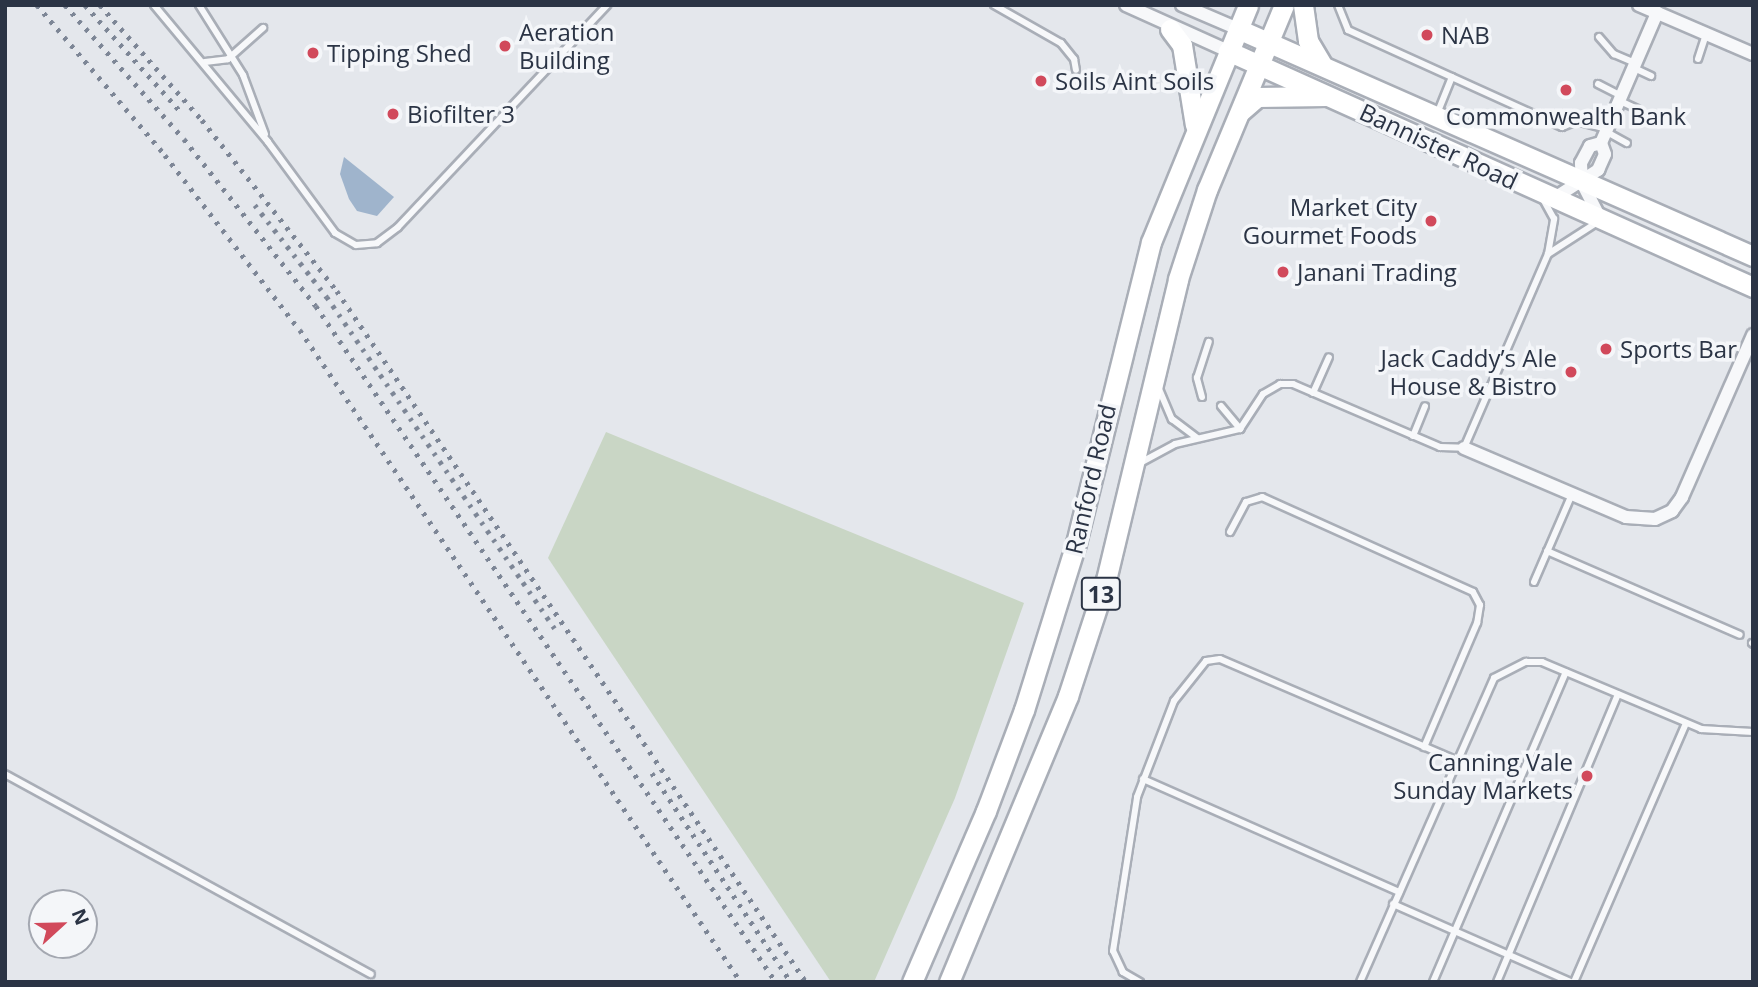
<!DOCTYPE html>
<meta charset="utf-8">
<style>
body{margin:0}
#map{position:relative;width:1758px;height:987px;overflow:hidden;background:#e4e7ec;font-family:"Open Sans",sans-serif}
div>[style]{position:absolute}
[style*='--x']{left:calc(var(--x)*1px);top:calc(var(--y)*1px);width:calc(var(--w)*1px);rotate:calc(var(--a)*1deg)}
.green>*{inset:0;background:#c9d6c5}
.water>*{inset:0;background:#9fb4cc}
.roads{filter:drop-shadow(2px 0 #a9aeb7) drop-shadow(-2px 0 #a9aeb7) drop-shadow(0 2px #a9aeb7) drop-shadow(0 -2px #a9aeb7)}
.lane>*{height:6px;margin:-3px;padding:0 3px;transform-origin:3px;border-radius:3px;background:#f7f8fa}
.street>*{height:12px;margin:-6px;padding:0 6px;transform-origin:6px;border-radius:6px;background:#f7f8fa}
.primary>*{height:19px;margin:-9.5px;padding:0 9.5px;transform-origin:9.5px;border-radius:9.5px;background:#fff}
.rail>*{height:4.5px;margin-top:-2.25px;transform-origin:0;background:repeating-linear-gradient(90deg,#7d8696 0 3.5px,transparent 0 10.5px)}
.dots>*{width:19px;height:19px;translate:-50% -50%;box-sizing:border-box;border:4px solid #f4f6f9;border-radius:50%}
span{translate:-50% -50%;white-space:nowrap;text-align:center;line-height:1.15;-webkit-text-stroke:7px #f4f6f9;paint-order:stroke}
.shield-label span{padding:2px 5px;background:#f4f6f9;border:2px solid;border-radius:5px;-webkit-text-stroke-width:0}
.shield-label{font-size:23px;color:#2b3445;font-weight:700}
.poi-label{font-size:24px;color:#2b3445}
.left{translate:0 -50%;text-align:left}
.right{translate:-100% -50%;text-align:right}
.street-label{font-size:24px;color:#2b3445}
.frame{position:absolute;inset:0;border:7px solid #2b3445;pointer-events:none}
.north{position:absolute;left:28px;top:889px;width:70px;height:70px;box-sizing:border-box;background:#f4f6f9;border:2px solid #a4a8b1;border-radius:50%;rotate:68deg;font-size:19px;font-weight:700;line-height:28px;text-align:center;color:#2b3445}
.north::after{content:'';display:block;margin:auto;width:24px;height:32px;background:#d1495b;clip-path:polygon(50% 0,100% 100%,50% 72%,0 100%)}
</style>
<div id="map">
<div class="green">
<div style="clip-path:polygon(606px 432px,1024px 603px,955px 798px,874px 982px,831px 982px,548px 558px)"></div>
</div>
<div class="water">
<div style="clip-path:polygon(344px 157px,394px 197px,377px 216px,357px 211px,349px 199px,340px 174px)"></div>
</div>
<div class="roads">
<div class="lane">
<div style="--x:154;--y:5;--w:178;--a:50.2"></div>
<div style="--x:268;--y:142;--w:113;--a:53.6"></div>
<div style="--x:335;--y:233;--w:24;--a:30"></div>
<div style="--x:356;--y:245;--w:21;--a:-5"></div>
<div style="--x:377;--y:243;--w:26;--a:-37"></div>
<div style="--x:398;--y:227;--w:305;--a:-46.7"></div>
<div style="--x:199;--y:5;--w:83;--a:57.8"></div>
<div style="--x:243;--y:75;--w:63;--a:69.6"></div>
<div style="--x:994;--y:5;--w:77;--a:29.6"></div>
<div style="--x:1061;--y:43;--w:21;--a:51"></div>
<div style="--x:1074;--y:59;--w:11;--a:80"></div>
<div style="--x:1338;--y:5;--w:27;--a:68"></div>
<div style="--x:1348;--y:30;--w:235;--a:24.4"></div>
<div style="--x:1562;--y:127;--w:16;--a:-22"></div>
<div style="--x:1577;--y:121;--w:31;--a:15"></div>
<div style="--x:1599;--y:37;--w:23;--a:49"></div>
<div style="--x:1614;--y:54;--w:23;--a:23"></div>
<div style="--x:1698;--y:59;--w:26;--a:-72"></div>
<div style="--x:205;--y:62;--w:23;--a:-7"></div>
<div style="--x:228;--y:59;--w:47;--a:-41.5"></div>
<div style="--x:1634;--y:68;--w:19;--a:25"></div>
<div style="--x:1598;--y:84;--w:25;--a:27"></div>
<div style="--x:1620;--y:101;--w:19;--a:25"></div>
<div style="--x:1437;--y:114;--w:40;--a:-68"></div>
<div style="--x:1605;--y:131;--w:25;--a:29"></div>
<div style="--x:1548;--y:254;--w:57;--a:-32.9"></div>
<div style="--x:1159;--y:389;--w:33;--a:67"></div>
<div style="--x:1172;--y:419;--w:31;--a:37"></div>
<div style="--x:1313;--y:393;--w:39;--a:-66"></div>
<div style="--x:1202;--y:397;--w:20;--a:-105"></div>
<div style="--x:1197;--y:378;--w:38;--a:-72"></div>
<div style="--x:1221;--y:406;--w:30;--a:50"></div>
<div style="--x:1413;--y:436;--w:32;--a:-68"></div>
<div style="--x:1138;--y:464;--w:42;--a:-28.4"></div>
<div style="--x:1175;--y:444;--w:67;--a:-13"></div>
<div style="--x:1240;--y:429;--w:42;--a:-56.7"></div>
<div style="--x:1263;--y:394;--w:20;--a:-30"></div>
<div style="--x:1280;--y:384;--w:13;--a:0"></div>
<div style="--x:1293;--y:384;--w:160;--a:23.2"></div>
<div style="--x:1440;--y:447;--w:24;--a:2"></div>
<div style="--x:1464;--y:448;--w:211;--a:-66.6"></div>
<div style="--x:1548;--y:254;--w:36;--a:-80"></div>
<div style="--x:1554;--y:219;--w:23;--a:-119"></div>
<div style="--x:1230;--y:532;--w:34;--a:-62"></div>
<div style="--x:1246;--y:502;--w:17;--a:-17"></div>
<div style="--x:1262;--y:497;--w:231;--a:24.2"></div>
<div style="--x:1473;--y:592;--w:15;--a:62"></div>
<div style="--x:1480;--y:605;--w:18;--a:99"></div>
<div style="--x:1477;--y:623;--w:135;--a:113.1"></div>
<div style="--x:1547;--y:551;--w:210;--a:23.5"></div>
<div style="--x:1534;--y:582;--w:96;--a:-66.6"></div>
<div style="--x:1752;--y:643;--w:1;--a:45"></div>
<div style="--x:5;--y:774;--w:417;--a:28.7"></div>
<div style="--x:1143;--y:779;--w:280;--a:23.8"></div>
<div style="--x:1393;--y:904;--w:194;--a:23.7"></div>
<div style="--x:1140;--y:982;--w:20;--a:-150"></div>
<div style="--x:1123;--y:972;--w:23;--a:-115"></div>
<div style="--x:1113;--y:951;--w:156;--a:-81.1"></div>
<div style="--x:1137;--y:797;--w:103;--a:-68.9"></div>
<div style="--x:1174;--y:701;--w:51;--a:-51.3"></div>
<div style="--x:1206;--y:661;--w:14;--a:-8"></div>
<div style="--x:1220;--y:659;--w:257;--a:23.2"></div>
<div style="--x:1360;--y:982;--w:332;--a:-66.2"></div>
<div style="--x:1494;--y:678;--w:36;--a:-27"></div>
<div style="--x:1526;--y:662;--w:16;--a:0"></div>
<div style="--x:1542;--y:662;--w:173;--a:22.8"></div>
<div style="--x:1701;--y:729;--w:52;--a:3.3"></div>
<div style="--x:1433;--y:982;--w:337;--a:-66.8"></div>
<div style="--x:1497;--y:982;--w:312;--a:-67.2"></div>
<div style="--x:1574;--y:982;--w:282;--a:-66.6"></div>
</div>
<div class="street">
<div style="--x:1126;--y:5;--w:112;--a:24.3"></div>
<div style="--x:1182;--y:5;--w:61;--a:23.2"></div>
<div style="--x:1639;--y:5;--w:124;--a:23.3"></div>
<div style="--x:1553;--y:199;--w:54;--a:-32.8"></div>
<div style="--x:1598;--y:170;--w:17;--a:-66"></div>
<div style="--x:1605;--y:154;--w:12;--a:-110"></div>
<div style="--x:1601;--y:143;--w:142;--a:-66.7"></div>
<div style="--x:1600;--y:218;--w:39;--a:-117"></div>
<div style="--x:1582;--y:183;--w:20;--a:-93"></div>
<div style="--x:1581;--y:163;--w:19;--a:-62"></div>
<div style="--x:1590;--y:146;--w:11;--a:-15"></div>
<div style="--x:1464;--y:448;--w:176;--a:23.1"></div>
<div style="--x:1626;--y:517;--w:29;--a:4"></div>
<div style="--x:1655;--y:519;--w:19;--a:-25"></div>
<div style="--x:1672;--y:511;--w:17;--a:-54"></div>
<div style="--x:1682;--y:497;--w:177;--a:-66.3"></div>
</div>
<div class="primary">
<div style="--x:1303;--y:5;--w:36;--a:82"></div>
<div style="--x:1308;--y:41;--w:26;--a:59"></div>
<div style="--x:1170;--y:29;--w:20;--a:53"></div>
<div style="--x:1182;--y:45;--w:81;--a:80.8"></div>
<div style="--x:1238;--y:29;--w:563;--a:23.79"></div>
<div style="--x:1228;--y:51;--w:576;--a:24.21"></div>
<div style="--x:1241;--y:111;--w:21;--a:-41"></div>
<div style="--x:1257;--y:97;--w:70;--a:-0.8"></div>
<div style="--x:912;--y:982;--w:186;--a:-66.6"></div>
<div style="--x:986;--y:811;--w:108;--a:-69.4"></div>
<div style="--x:1024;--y:710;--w:175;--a:-72.7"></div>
<div style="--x:1076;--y:543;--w:310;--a:-76"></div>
<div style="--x:1151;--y:242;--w:256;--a:-67.7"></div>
<div style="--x:949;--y:982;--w:310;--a:-67.4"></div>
<div style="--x:1068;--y:696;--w:122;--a:-71.9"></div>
<div style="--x:1106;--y:580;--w:309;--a:-76.5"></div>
<div style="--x:1178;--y:279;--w:94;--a:-72"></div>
<div style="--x:1207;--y:190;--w:200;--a:-67.4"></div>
</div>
</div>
<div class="rail">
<div style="--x:37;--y:5;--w:197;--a:49.5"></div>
<div style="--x:165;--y:155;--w:221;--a:52.4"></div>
<div style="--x:300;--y:330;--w:787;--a:55.93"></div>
<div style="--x:65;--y:5;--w:179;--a:48.4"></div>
<div style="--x:184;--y:139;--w:213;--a:51.7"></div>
<div style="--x:316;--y:306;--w:818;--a:55.77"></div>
<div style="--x:85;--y:5;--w:144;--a:48.1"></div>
<div style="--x:100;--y:5;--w:154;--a:48.4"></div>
<div style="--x:202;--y:120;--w:218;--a:51.7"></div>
<div style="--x:337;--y:291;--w:835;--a:55.83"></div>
<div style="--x:255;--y:205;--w:117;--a:52"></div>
<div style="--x:327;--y:297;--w:404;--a:55.5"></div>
<div style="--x:652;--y:773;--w:251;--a:56.4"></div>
</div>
<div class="dots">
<div style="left:1427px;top:35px;background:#d1495b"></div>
<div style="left:505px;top:46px;background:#d1495b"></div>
<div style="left:313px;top:53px;background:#d1495b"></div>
<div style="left:1041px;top:81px;background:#d1495b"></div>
<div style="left:1566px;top:90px;background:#d1495b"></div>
<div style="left:393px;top:114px;background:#d1495b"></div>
<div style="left:1431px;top:221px;background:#d1495b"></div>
<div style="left:1283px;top:272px;background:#d1495b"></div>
<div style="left:1606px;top:349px;background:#d1495b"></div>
<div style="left:1571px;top:372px;background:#d1495b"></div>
<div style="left:1587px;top:776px;background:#d1495b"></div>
</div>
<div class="shield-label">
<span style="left:1101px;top:594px">13</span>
</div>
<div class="poi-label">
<span class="left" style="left:519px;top:46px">Aeration<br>Building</span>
<span class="left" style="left:1441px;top:35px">NAB</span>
<span class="left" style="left:327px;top:53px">Tipping Shed</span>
<span class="left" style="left:1055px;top:81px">Soils Aint Soils</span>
<span class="left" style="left:407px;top:114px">Biofilter 3</span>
<span style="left:1566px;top:116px">Commonwealth Bank</span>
<span class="right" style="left:1417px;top:221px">Market City<br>Gourmet Foods</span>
<span class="left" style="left:1297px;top:272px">Janani Trading</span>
<span class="left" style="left:1620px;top:349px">Sports Bar</span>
<span class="right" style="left:1557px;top:372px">Jack Caddy’s Ale<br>House &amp; Bistro</span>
<span class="right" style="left:1573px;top:776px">Canning Vale<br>Sunday Markets</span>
</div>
<div class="street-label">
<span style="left:1439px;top:146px;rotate:25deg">Bannister Road</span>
<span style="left:1090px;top:479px;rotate:-77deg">Ranford Road</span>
</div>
<div class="frame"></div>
<div class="north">N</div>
</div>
